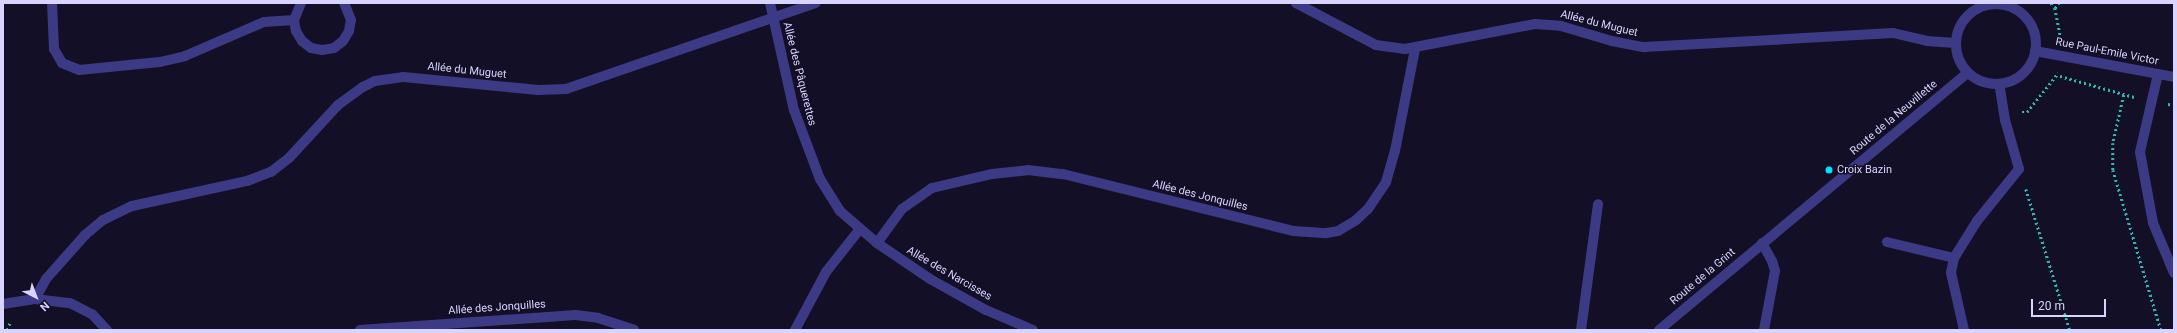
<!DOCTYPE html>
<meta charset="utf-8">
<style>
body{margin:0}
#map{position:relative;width:2177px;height:333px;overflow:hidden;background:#130f26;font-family:Roboto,sans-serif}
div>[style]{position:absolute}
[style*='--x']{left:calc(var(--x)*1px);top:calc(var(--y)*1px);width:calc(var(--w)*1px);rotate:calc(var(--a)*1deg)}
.path>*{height:2.5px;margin-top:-1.25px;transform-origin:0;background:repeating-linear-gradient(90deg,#2fb8b0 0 2px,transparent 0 5px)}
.minor>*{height:10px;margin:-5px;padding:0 5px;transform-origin:5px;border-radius:5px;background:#3d3a85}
.minor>.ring{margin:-5px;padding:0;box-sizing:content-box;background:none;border:10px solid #3d3a85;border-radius:50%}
.dots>*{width:11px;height:11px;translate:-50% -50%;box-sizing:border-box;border:2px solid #130f26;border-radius:50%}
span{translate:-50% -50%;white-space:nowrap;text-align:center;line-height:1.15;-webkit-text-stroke:3px #130f26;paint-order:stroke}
.street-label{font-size:11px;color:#d9d4ff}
.poi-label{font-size:11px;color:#d9d4ff}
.left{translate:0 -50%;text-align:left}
.frame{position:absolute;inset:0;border:4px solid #d9d4ff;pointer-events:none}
.north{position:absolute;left:16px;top:277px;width:40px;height:40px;-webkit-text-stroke:3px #130f26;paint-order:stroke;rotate:138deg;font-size:11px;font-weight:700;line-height:16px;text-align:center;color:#d9d4ff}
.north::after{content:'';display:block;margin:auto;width:14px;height:18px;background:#d9d4ff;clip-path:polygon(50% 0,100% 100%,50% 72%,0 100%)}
.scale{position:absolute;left:2031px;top:299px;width:75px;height:18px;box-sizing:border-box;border:2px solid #d9d4ff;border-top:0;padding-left:5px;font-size:12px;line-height:14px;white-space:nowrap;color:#d9d4ff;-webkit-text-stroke:3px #130f26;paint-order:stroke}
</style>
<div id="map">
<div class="path">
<div style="--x:2051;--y:3;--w:6;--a:51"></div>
<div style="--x:2055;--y:8;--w:32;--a:79"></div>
<div style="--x:2055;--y:8;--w:6;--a:-51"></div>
<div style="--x:2060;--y:76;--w:77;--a:15.8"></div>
<div style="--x:2124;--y:95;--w:49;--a:102.9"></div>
<div style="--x:2113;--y:143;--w:27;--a:90"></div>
<div style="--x:2113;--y:170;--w:167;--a:73.3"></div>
<div style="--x:2168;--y:104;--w:6;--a:9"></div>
<div style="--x:2022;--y:112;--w:5;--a:0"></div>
<div style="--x:2027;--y:112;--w:50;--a:-51.5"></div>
<div style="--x:2026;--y:189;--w:148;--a:72.7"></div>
<div style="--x:7;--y:330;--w:9;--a:-69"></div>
</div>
<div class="minor">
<div style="--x:52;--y:3;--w:46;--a:87.5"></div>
<div style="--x:54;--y:49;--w:16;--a:60"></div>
<div style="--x:62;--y:63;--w:18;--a:22"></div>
<div style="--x:79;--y:70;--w:81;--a:-5.6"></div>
<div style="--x:160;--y:62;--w:26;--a:-13"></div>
<div style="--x:185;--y:56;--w:86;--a:-23.3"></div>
<div style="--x:264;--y:22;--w:30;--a:-4"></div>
<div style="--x:301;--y:3;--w:18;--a:112"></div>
<div style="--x:294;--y:20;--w:11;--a:80"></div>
<div style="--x:296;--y:31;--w:12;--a:59"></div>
<div style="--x:302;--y:41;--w:11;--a:38"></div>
<div style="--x:311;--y:48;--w:11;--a:10"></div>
<div style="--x:322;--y:50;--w:12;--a:-9"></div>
<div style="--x:334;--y:48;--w:11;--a:-38"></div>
<div style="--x:343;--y:41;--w:12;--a:-59"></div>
<div style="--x:349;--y:31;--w:11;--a:-80"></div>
<div style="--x:351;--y:20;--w:18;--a:-112"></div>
<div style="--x:770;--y:3;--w:110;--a:77.4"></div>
<div style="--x:794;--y:110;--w:74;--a:69.4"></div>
<div style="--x:820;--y:179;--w:38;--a:58"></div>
<div style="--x:840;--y:211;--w:49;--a:40.9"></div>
<div style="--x:877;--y:243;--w:64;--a:34.2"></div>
<div style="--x:930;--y:279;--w:64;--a:29"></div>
<div style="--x:986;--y:310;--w:51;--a:23.1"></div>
<div style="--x:1296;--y:3;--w:90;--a:27.7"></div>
<div style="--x:1376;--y:45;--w:29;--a:8"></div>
<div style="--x:1405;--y:49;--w:132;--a:-10.9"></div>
<div style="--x:1535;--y:24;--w:26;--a:4"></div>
<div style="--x:1561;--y:26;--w:53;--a:16.4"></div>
<div style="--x:1612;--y:41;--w:33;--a:11"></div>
<div style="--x:1644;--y:47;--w:249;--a:-3.2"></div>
<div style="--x:1893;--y:33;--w:35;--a:13"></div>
<div style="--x:1927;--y:41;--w:28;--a:4"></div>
<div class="ring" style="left:1956px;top:4px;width:70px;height:70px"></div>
<div style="--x:2035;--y:51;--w:141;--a:10.6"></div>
<div style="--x:2158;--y:74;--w:80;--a:103"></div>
<div style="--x:2140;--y:152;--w:72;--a:79.6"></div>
<div style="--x:2153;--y:223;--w:54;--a:67.2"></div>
<div style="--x:1887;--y:242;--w:69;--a:13.4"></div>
<div style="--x:877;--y:243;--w:42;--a:-53.7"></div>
<div style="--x:902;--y:209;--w:37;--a:-35"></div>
<div style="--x:932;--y:188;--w:62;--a:-13.1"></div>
<div style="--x:992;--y:174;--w:36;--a:-6"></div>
<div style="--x:1028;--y:170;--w:35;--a:7"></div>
<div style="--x:1063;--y:174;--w:238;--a:13.9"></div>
<div style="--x:1294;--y:231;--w:32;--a:4"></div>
<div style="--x:1326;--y:233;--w:12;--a:-9"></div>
<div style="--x:1338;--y:231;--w:21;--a:-31"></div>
<div style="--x:1356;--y:220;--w:16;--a:-43"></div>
<div style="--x:1368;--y:209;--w:32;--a:-56"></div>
<div style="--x:1386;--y:182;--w:32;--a:-74"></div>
<div style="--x:1395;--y:151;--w:104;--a:-78.9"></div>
<div style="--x:1762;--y:243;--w:21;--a:61"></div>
<div style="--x:1772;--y:261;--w:10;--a:73"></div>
<div style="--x:1775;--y:271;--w:60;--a:100.6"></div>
<div style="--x:35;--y:299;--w:23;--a:-61"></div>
<div style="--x:46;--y:279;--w:59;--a:-48.4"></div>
<div style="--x:85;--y:235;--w:23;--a:-40"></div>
<div style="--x:103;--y:220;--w:32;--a:-26"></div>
<div style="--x:132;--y:206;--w:118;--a:-12.3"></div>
<div style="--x:247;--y:181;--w:26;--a:-21"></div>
<div style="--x:271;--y:172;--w:23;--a:-38"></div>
<div style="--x:289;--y:158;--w:72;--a:-47.2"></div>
<div style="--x:338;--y:105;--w:31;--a:-36"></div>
<div style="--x:363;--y:87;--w:13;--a:-27"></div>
<div style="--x:375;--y:81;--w:28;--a:-8"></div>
<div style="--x:403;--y:77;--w:136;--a:5.5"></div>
<div style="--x:538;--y:90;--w:28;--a:-2"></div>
<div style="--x:566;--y:89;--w:264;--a:-19"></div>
<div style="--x:3;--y:304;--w:32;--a:-9"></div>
<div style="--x:35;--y:299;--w:35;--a:7"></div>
<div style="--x:70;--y:303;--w:25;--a:27"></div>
<div style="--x:92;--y:314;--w:22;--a:47"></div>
<div style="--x:360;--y:330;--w:216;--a:-4"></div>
<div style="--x:575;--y:315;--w:23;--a:7"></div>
<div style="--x:598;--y:318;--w:38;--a:18"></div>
<div style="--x:795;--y:330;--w:66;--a:-61.9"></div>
<div style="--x:826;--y:272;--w:53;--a:-51.8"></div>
<div style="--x:1581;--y:330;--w:127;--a:-82.3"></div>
<div style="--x:1659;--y:330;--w:402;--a:-39.8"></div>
<div style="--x:1964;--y:330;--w:58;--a:-102.8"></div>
<div style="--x:1951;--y:273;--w:15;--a:-79"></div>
<div style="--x:1954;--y:258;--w:44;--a:-58.1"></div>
<div style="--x:1977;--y:221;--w:67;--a:-51.1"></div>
<div style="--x:2019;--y:169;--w:51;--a:-105.9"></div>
<div style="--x:2005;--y:120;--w:36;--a:-99"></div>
</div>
<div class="dots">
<div style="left:1829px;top:170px;background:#00e5ff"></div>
</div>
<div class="street-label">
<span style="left:1599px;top:24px;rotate:14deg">Allée du Muguet</span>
<span style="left:2107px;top:52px;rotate:11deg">Rue Paul-Emile Victor</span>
<span style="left:467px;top:71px;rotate:6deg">Allée du Muguet</span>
<span style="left:799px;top:74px;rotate:76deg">Allée des Pâquerettes</span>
<span style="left:1894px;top:118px;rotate:-40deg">Route de la Neuvillette</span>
<span style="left:1200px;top:196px;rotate:14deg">Allée des Jonquilles</span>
<span style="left:949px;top:274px;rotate:30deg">Allée des Narcisses</span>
<span style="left:1703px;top:277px;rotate:-40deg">Route de la Grint</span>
<span style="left:497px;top:308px;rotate:-4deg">Allée des Jonquilles</span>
</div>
<div class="poi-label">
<span class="left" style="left:1837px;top:170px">Croix Bazin</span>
</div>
<div class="frame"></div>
<div class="north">N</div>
<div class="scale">20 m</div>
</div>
